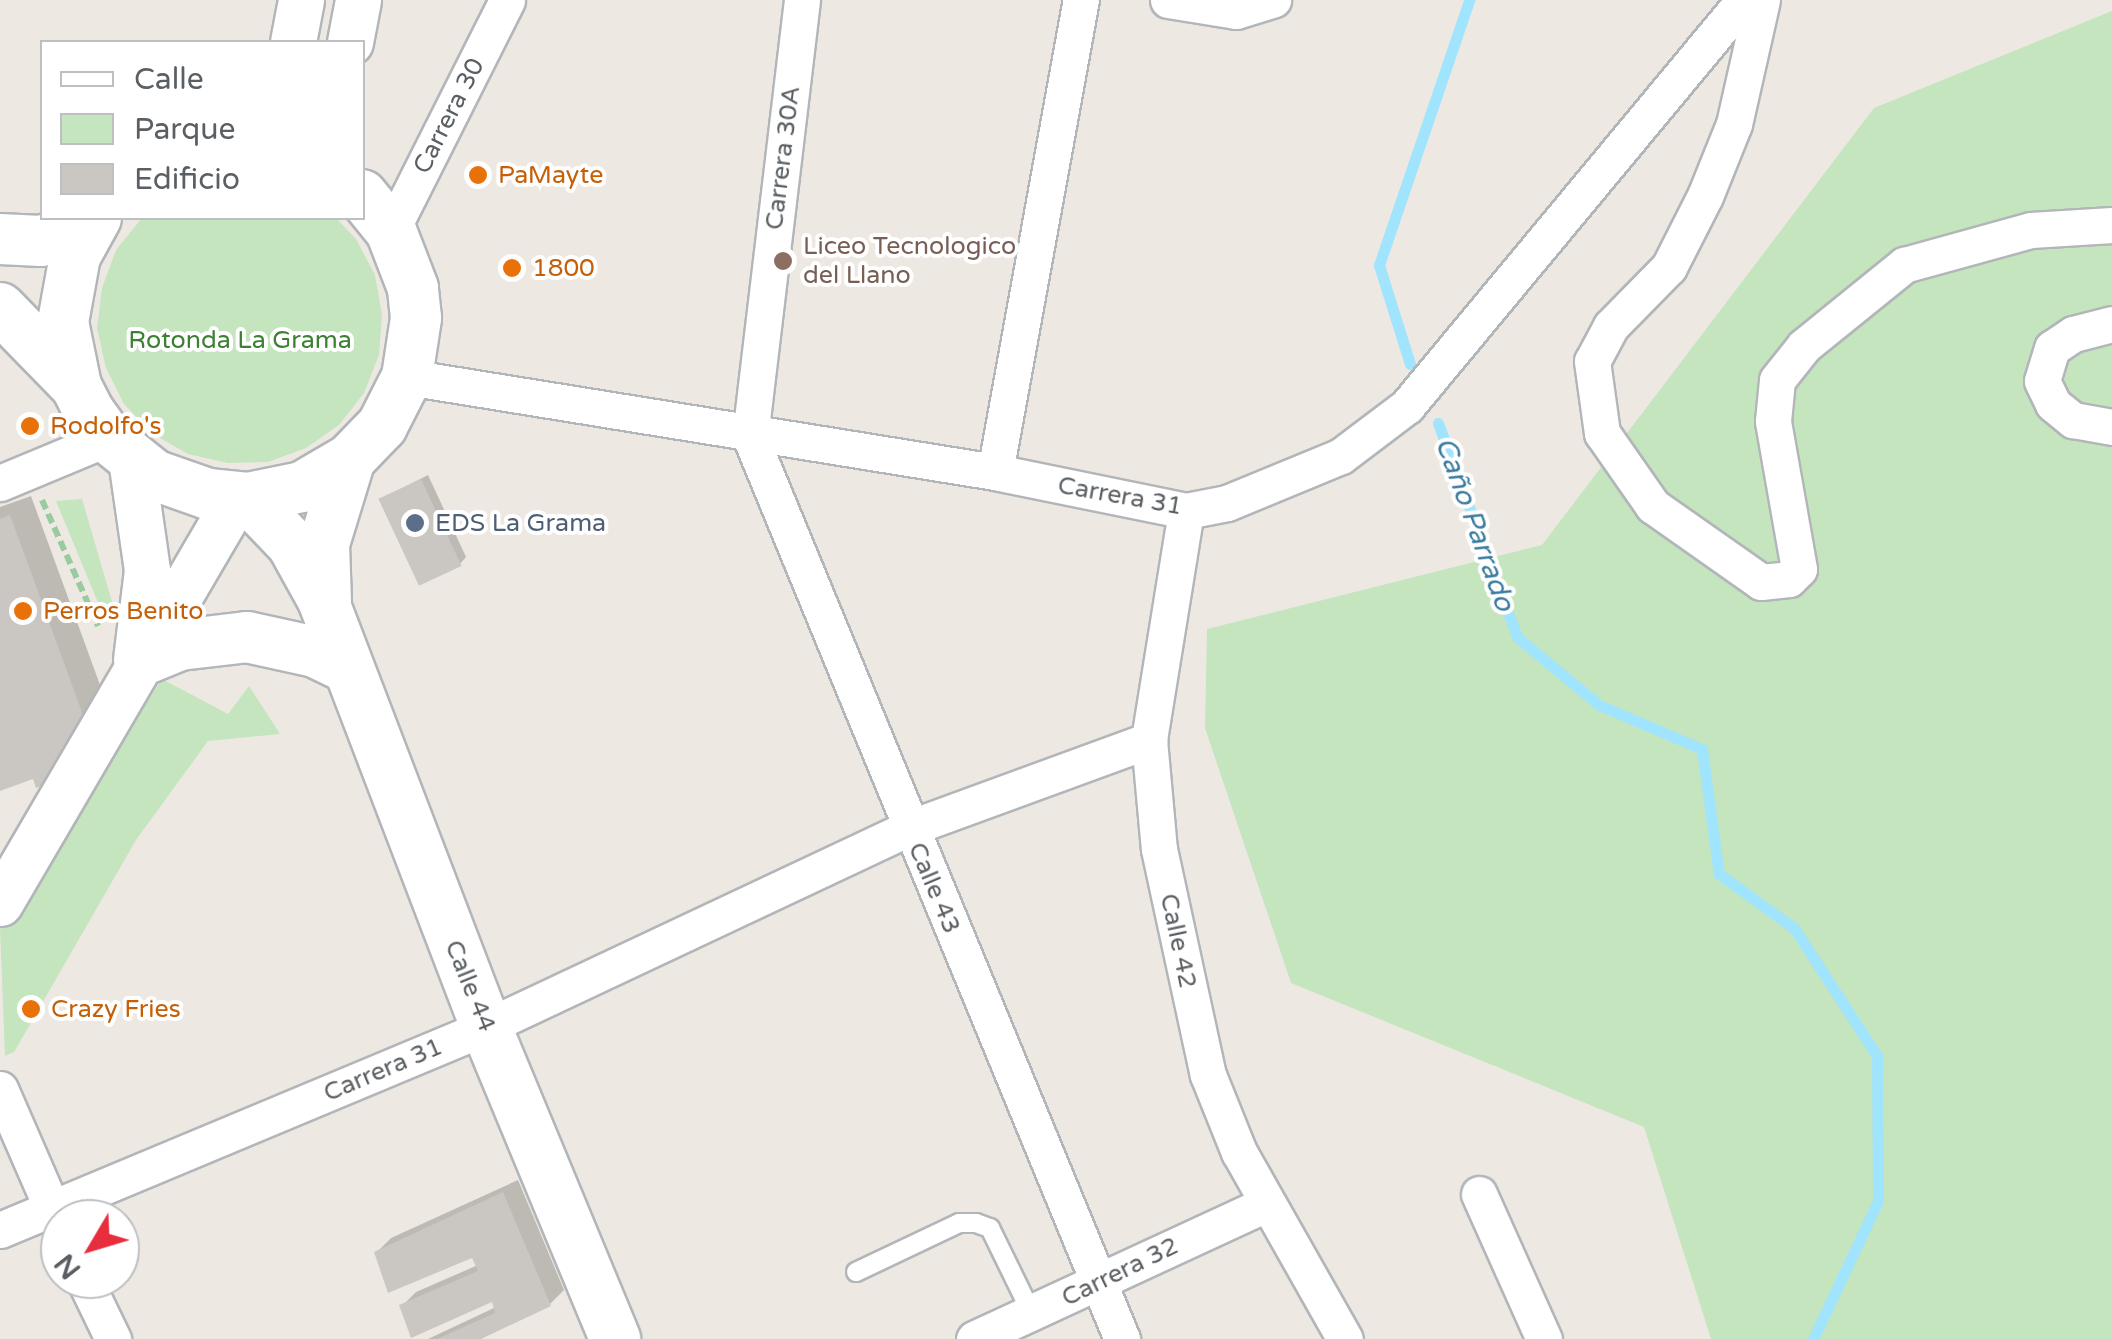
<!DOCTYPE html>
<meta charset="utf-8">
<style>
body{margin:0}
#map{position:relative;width:2112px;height:1339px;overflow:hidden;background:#ede9e2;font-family:"Varela Round",sans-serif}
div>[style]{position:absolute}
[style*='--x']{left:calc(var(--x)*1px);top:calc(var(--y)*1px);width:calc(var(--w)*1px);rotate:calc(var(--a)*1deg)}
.green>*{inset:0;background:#c4e5be}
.shadow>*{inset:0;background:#0003}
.stream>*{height:11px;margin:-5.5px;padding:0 5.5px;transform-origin:5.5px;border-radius:5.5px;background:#a1e4fe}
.building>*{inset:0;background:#cac6c1;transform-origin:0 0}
.path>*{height:6px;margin-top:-3px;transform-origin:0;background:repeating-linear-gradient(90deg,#9acba0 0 10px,transparent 0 15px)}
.roads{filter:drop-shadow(2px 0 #b3b6b9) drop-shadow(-2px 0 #b3b6b9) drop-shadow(0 2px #b3b6b9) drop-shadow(0 -2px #b3b6b9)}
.service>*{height:18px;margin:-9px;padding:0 9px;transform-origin:9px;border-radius:9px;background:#fff}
.minor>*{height:35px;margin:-17.5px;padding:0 17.5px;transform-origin:17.5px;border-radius:17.5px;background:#fff}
.tertiary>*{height:45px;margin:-22.5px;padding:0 22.5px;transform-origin:22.5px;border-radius:22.5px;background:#fff}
.secondary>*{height:50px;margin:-25px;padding:0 25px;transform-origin:25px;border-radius:25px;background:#fff}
.dots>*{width:28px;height:28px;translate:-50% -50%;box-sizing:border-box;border:5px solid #fff;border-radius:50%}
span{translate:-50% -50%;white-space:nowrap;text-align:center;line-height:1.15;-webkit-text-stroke:8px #fff;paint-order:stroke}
.street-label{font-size:25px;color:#5a5f63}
.food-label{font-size:25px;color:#c56008}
.left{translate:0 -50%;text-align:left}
.education-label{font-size:25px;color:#785e54}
.park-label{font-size:25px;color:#3d8034}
.service-label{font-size:25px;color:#4e5e75}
.water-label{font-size:28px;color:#3a7b9f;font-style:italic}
.legend{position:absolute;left:40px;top:40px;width:325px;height:180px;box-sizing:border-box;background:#fff;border:2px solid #bdbfc1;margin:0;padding:12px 18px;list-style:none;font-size:30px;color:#5a5f63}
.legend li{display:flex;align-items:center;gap:20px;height:50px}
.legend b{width:50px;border:2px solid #bdbfc1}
.north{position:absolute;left:40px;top:1199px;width:100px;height:100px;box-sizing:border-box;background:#fff;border:2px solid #bdbfc1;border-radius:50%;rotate:232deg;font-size:28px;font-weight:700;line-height:40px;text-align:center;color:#5a5f63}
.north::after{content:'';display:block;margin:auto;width:35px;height:45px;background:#e82e3d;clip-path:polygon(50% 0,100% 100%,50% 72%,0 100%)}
</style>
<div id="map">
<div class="green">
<div style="clip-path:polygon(2112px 11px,2112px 1339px,1711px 1339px,1644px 1127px,1291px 983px,1205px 728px,1207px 629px,1542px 545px,1874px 108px)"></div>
<div style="clip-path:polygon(142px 218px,336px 218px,356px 239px,375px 275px,382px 315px,379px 355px,364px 393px,339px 425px,306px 448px,268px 462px,228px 463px,188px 454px,153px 434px,124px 404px,106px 368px,97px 328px,102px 288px,116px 250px)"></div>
<div style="clip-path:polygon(82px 499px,113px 605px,104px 617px,56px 501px)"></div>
<div style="clip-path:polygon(162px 679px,228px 714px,249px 686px,280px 734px,208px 741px,136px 840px,14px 1052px,5px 1056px,0 928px)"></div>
</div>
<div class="shadow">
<div style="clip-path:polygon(428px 475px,466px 557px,460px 564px,381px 499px)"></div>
<div style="clip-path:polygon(31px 496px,107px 704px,35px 776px,0 789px,0 507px)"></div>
<div style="clip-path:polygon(518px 1180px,564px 1290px,550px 1304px,475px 1339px,428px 1339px,496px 1307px,494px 1298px,402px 1306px,416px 1292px,478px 1265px,474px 1255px,377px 1252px,391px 1238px)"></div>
</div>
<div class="stream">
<div style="--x:1410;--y:364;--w:104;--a:-107.4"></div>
<div style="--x:1379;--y:265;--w:280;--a:-71.2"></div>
<div style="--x:1438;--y:423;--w:228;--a:69.7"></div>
<div style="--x:1517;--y:637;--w:107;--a:39.7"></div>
<div style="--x:1599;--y:705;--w:112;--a:23.1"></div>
<div style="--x:1702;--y:749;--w:126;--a:82.3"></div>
<div style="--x:1719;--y:874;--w:92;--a:35.8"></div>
<div style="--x:1794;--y:928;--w:153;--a:57"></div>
<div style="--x:1877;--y:1056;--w:145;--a:89.6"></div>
<div style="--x:1878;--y:1201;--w:153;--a:115.2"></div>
</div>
<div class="building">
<div style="left:421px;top:479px;width:96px;height:47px;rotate:65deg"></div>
<div style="clip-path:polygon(10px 515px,87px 726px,63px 779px,36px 788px,33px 779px,0 791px,0 519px)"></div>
<div style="clip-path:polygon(503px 1192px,551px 1306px,481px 1339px,437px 1339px,495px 1313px,492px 1302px,411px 1338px,399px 1305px,478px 1271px,472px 1258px,388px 1293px,374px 1252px)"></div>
</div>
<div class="path">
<div style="--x:42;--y:500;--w:138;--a:66"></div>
</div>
<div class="roads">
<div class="service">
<div style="--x:856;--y:1272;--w:114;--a:-25.4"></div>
<div style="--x:959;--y:1223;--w:17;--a:0"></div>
<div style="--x:976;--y:1223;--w:15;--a:20"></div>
<div style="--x:990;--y:1228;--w:96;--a:64"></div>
</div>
<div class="minor">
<div style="--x:802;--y:0;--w:439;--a:96.8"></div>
<div style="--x:750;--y:436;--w:977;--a:67.61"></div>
<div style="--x:1168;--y:0;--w:69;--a:9.2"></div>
<div style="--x:1236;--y:11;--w:39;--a:-17"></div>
<div style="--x:1762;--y:0;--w:127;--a:102.7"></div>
<div style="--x:1734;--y:124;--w:78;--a:111.9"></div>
<div style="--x:1705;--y:196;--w:80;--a:116.9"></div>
<div style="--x:1669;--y:267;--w:83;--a:134.5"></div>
<div style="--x:1611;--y:326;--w:40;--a:118"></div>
<div style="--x:1592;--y:361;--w:73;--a:82.1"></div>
<div style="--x:1602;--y:433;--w:89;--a:55.1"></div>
<div style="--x:1653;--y:506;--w:132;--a:35.1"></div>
<div style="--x:1761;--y:582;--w:28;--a:-6"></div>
<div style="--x:1789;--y:579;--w:14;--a:-45"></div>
<div style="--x:1799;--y:569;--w:150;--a:-100"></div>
<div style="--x:1773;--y:421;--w:41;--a:-84.4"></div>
<div style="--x:1777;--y:380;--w:43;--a:-51.5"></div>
<div style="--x:1804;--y:346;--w:129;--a:-39"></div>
<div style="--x:1904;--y:265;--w:132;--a:-15.4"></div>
<div style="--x:2031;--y:230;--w:81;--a:-3.5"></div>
<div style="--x:391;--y:231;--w:258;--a:-63.3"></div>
<div style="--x:2112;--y:324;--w:40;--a:165.6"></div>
<div style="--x:2073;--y:334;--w:25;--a:146"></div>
<div style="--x:2052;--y:348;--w:34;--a:107"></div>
<div style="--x:2042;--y:381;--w:25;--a:64"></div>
<div style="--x:2053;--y:404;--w:26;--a:39"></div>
<div style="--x:2073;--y:420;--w:40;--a:10"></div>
<div style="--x:407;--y:377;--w:596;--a:9.18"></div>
<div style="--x:995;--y:472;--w:195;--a:11.5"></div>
<div style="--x:1186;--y:511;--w:42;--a:-11"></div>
<div style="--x:1227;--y:503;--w:123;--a:-22.4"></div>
<div style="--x:1341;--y:456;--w:83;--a:-37.1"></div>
<div style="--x:1407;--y:406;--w:528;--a:-50.31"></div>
<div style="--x:995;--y:472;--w:480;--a:-79.7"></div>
<div style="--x:0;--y:483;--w:117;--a:-22.6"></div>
<div style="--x:1186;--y:511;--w:232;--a:99.2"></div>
<div style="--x:1149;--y:740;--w:109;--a:84.8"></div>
<div style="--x:1159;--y:849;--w:231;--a:77.8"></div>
<div style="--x:1208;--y:1075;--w:83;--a:68.1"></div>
<div style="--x:1239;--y:1152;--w:215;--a:60.5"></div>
<div style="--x:0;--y:1089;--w:150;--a:66.5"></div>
<div style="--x:1479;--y:1194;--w:159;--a:65.9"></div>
<div style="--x:0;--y:1230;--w:527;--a:-22.67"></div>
<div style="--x:486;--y:1027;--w:467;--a:-25.2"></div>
<div style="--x:909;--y:828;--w:256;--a:-20.1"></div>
<div style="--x:84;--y:1279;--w:67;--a:64.2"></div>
<div style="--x:974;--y:1339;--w:322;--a:-24.8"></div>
</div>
<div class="tertiary">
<div style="--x:293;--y:42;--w:43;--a:-79.2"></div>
<div style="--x:350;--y:42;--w:43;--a:-79.2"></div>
<div style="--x:131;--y:459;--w:112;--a:81.8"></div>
<div style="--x:147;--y:570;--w:90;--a:97"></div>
<div style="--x:0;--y:903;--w:470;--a:-59.7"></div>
</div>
<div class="secondary">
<div style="--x:96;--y:218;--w:43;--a:118.9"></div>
<div style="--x:75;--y:256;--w:67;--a:100.3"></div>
<div style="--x:63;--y:322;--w:65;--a:78.5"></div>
<div style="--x:76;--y:386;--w:30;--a:63"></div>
<div style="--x:90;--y:413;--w:31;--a:54"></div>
<div style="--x:108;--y:438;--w:59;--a:38.8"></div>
<div style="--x:154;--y:475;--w:57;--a:19.4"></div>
<div style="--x:208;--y:494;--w:40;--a:5.7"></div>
<div style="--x:248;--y:498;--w:55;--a:-11.5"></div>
<div style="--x:302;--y:487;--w:56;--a:-30.3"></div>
<div style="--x:350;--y:459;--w:46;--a:-45.9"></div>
<div style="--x:382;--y:426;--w:55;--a:-63"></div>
<div style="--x:407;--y:377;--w:60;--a:-81.3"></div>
<div style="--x:416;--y:318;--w:30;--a:-96"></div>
<div style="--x:413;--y:288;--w:61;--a:-111.1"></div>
<div style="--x:391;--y:231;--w:46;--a:-128.9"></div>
<div style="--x:0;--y:239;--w:41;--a:2.8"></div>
<div style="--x:41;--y:241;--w:51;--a:-17"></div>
<div style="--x:0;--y:308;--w:109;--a:45.7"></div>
<div style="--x:248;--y:498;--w:64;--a:46.3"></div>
<div style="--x:292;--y:544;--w:64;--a:61"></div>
<div style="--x:323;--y:600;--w:457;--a:69.1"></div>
<div style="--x:486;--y:1027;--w:338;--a:67.5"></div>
<div style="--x:326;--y:601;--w:57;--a:-92"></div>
<div style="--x:324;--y:544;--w:89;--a:-73"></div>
<div style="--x:148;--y:658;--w:35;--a:-22"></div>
<div style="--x:180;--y:645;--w:67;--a:-6.8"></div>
<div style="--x:247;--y:637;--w:70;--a:12.4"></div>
<div style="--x:315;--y:652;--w:34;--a:26"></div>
</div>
</div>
<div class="dots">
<div style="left:478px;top:175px;background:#e8710a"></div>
<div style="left:783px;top:261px;background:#8d6e63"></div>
<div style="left:512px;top:268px;background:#e8710a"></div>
<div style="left:30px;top:426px;background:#e8710a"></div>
<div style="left:415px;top:523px;background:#5c6f8a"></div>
<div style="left:23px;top:611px;background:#e8710a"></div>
<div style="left:31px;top:1009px;background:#e8710a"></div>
</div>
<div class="street-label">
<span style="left:449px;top:116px;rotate:-63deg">Carrera 30</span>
<span style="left:783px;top:158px;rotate:-83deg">Carrera 30A</span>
<span style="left:1120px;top:496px;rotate:10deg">Carrera 31</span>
<span style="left:934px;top:888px;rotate:67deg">Calle 43</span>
<span style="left:1178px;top:941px;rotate:78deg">Calle 42</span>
<span style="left:470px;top:986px;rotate:68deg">Calle 44</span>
<span style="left:383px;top:1070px;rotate:-23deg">Carrera 31</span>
<span style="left:1120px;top:1272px;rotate:-26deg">Carrera 32</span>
</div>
<div class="food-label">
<span class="left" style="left:498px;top:175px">PaMayte</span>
<span class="left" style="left:532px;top:268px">1800</span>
<span class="left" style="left:50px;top:426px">Rodolfo's</span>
<span class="left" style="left:43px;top:611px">Perros Benito</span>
<span class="left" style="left:51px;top:1009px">Crazy Fries</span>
</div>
<div class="education-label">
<span class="left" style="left:803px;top:261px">Liceo Tecnologico<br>del Llano</span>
</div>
<div class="park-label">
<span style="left:240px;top:340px">Rotonda La Grama</span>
</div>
<div class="service-label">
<span class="left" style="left:435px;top:523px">EDS La Grama</span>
</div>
<div class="water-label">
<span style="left:1475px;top:524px;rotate:70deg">Caño Parrado</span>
</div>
<ul class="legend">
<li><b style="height:12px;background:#fff"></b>Calle</li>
<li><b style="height:28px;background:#c4e5be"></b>Parque</li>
<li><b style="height:28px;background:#cac6c1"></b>Edificio</li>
</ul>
<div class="north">N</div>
</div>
